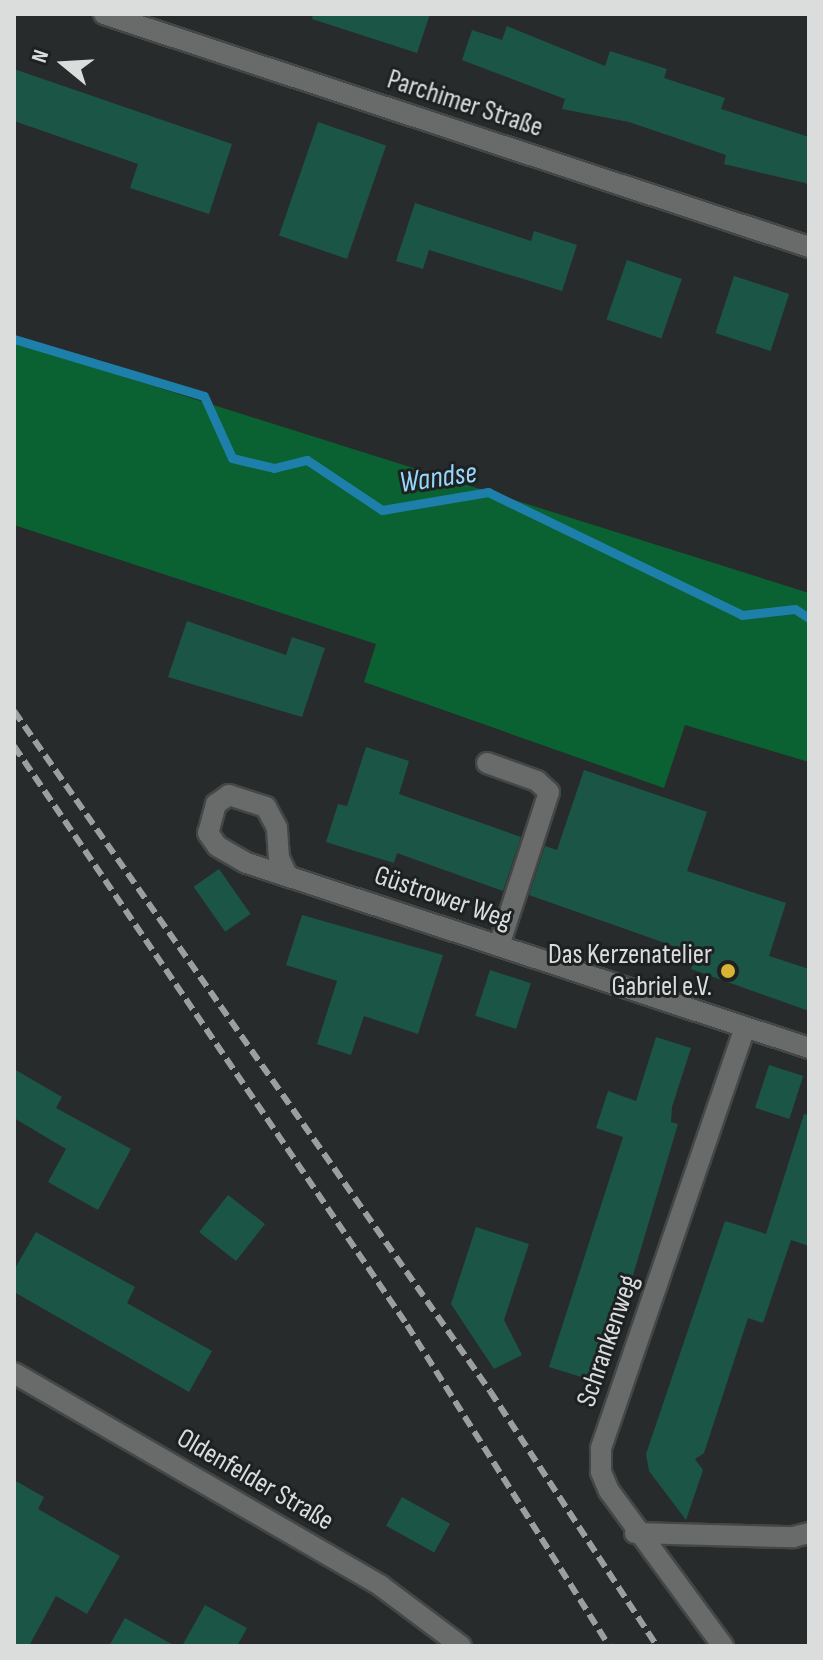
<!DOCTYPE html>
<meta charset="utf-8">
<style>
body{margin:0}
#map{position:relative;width:823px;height:1660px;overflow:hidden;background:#282b2b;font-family:"Sofia Sans Condensed",sans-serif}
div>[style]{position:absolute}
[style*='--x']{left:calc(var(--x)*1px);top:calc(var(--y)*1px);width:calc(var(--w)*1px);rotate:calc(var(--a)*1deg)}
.forest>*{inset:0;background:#0a6131}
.stream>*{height:9px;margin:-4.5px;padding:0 4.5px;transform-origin:4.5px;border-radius:4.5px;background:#1e7fab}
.building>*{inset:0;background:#1b5546;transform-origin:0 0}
.roads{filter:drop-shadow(2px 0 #454747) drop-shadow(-2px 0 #454747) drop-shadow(0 2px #454747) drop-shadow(0 -2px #454747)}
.minor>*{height:20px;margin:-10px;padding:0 10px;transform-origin:10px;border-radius:10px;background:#696b6b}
.rail>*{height:6px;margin-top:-3px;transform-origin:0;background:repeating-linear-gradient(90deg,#9d9f9f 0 12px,transparent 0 18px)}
.dots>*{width:22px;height:22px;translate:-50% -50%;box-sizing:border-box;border:4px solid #1e2121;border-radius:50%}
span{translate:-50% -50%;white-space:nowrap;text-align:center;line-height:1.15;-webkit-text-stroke:6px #1e2121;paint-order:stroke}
.street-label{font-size:28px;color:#dbdddd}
.poi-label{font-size:28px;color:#dbdddd}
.right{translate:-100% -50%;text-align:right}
.water-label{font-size:30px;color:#97d7fc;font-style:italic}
.frame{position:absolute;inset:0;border:16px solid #dbdddd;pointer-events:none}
.north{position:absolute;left:24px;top:24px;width:80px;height:80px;-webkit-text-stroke:6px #1e2121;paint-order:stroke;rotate:288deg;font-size:22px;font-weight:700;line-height:32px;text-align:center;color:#dbdddd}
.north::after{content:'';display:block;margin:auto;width:28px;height:36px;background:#dbdddd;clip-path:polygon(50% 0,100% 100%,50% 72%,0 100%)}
</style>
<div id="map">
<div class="forest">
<div style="clip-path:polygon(14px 342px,809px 593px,809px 762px,685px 725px,664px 788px,364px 682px,376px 644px,14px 525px)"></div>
</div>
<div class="stream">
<div style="--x:14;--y:339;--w:198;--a:16.7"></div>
<div style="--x:204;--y:396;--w:68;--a:65.7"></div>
<div style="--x:232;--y:458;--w:43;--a:13.4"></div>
<div style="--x:274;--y:468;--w:34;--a:-14"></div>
<div style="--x:307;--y:460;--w:90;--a:33.7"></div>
<div style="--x:382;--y:510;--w:108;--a:-9.6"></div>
<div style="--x:488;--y:492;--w:282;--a:25.8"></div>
<div style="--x:742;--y:615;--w:53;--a:-6.5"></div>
<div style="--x:795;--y:609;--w:17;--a:33"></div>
</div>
<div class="building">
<div style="clip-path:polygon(313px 14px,430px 14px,417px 53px,312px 19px)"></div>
<div style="clip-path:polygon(507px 26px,605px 66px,610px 51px,667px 69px,664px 78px,725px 98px,721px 109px,809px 137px,809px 184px,724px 164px,726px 155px,629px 122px,562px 109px,565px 99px,462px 60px,472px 30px,502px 40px)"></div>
<div style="clip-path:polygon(14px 69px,232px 144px,209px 214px,130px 188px,138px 164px,14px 121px)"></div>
<div style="left:318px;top:122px;width:72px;height:120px;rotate:19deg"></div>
<div style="clip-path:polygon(415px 203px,531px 241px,534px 231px,577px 245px,562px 291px,429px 250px,423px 269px,396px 261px)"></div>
<div style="left:627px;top:260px;width:58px;height:63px;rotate:19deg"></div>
<div style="left:734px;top:276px;width:58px;height:60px;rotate:18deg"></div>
<div style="clip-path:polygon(187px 621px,286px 655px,292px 637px,325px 648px,302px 717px,168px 677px)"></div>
<div style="clip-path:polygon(366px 747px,409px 761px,399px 794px,521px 837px,503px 891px,397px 853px,394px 863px,326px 842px,338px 804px,347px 806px)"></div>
<div style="clip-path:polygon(584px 770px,707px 812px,687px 871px,786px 903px,769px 956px,809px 969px,809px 1011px,691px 969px,696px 954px,529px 895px,545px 846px,557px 850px)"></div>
<div style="left:219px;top:869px;width:55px;height:31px;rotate:55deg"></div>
<div style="clip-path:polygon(302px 915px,443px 955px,418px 1034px,364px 1016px,351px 1055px,317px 1044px,337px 981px,286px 965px)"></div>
<div style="left:490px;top:970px;width:43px;height:48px;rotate:18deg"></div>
<div style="clip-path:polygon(656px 1037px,691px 1048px,672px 1107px,671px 1122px,678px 1124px,620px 1319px,611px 1316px,591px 1380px,549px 1367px,623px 1137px,596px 1128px,608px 1091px,636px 1101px)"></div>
<div style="left:769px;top:1065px;width:36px;height:45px;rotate:18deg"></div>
<div style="clip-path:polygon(14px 1069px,62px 1097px,56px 1108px,131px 1149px,98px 1210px,48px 1182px,66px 1149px,14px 1118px)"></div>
<div style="clip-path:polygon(804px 1114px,809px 1115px,809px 1246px,791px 1240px,763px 1323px,748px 1318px,704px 1453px,695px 1459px,703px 1470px,686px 1520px,649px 1471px,646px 1454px,725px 1221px,766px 1234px)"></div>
<div style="left:228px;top:1195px;width:47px;height:47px;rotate:38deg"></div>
<div style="clip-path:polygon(476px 1227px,529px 1244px,504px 1320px,522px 1355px,494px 1369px,451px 1304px)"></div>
<div style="clip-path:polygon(36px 1232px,135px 1287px,127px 1303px,212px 1351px,189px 1392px,14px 1292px,14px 1270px)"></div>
<div style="clip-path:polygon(14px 1480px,44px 1497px,38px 1509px,120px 1556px,87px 1614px,56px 1596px,29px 1646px,14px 1646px)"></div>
<div style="left:402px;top:1497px;width:55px;height:33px;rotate:29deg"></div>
<div style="clip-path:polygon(205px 1605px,247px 1628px,237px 1646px,182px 1646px)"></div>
<div style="clip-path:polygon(125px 1618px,175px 1646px,109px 1646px)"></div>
</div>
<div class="roads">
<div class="minor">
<div style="--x:104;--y:14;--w:743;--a:18.29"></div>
<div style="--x:487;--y:763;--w:53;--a:19.8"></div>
<div style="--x:537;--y:781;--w:16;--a:43"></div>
<div style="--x:549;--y:792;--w:162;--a:108"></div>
<div style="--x:287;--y:875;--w:19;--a:-115"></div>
<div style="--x:279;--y:858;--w:30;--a:-94"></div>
<div style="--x:277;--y:828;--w:24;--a:-118"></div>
<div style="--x:266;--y:807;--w:39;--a:-162"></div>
<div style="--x:229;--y:795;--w:16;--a:145"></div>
<div style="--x:216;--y:804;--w:30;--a:105"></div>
<div style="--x:208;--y:833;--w:16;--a:55"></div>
<div style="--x:217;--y:846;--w:34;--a:30"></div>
<div style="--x:247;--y:863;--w:592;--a:18.22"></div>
<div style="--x:14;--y:1373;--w:424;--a:30.1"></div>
<div style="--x:381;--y:1586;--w:100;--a:36.9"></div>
<div style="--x:635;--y:1533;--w:158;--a:1.5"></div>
<div style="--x:793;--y:1537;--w:16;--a:-14"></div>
<div style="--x:723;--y:1646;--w:192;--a:-126.3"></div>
<div style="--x:609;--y:1491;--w:21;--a:-113"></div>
<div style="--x:601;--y:1472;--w:24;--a:-90"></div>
<div style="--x:601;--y:1448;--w:444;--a:-71.1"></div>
</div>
</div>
<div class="rail">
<div style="--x:14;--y:711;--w:830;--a:55.01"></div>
<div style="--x:490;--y:1391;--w:305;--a:56.8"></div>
<div style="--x:14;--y:746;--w:700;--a:55.83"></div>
<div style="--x:407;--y:1325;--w:379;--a:57.8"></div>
</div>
<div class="dots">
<div style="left:728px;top:971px;background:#d9b334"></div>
</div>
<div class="street-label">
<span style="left:465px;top:104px;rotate:18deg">Parchimer Straße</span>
<span style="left:443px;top:898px;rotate:19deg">Güstrower Weg</span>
<span style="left:608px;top:1341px;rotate:-71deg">Schrankenweg</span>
<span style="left:255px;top:1480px;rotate:30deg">Oldenfelder Straße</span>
</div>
<div class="poi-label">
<span class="right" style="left:712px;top:971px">Das Kerzenatelier<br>Gabriel e.V.</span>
</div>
<div class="water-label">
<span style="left:438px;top:478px;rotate:-8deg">Wandse</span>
</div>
<div class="frame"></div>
<div class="north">N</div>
</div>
